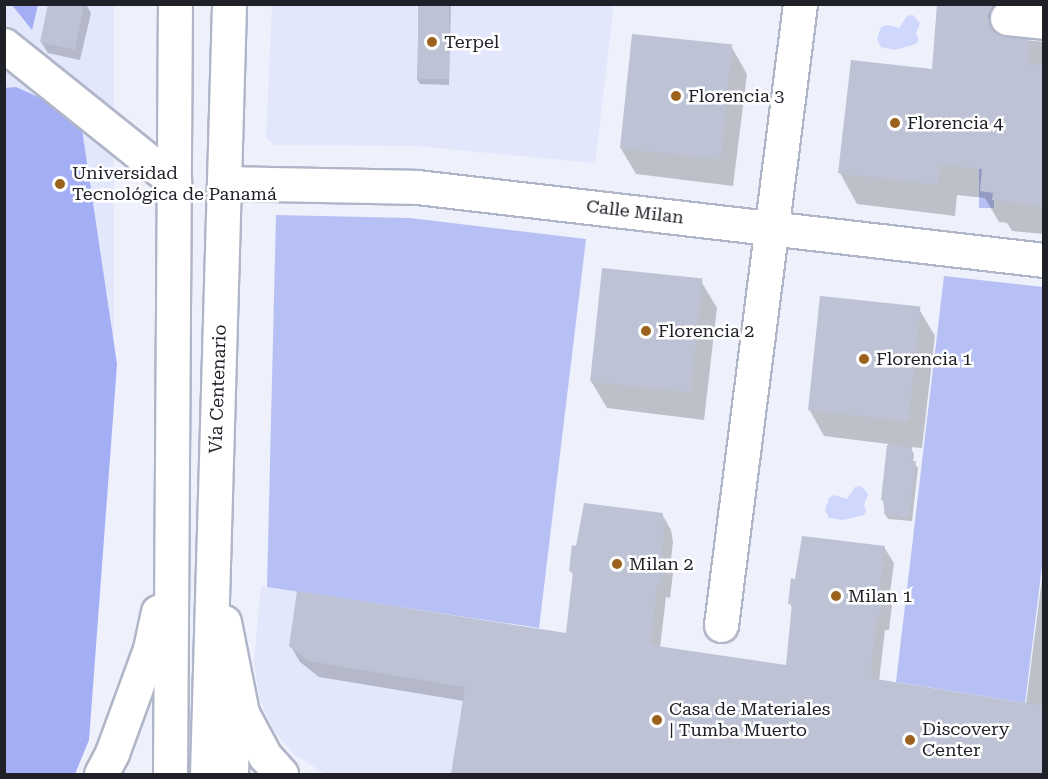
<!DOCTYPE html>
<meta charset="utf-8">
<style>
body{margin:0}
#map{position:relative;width:1048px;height:779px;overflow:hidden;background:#eef0fc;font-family:"Roboto Serif",serif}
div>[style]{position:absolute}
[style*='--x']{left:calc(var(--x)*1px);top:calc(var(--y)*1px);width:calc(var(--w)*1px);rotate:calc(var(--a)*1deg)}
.built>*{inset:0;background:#e2e7fc;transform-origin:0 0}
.green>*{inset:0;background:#b7c0f4;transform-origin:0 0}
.forest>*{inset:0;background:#a3aef5}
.water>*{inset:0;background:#d0d7fc}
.shadow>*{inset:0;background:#0003}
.building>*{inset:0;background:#bec2d5;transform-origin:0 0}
.roads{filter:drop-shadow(2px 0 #b1b5c8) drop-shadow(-2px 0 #b1b5c8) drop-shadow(0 2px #b1b5c8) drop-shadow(0 -2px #b1b5c8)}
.minor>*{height:33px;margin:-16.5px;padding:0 16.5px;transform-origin:16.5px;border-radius:16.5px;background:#fff}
.trunk>*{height:33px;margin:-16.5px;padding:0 16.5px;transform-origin:16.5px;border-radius:16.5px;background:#fff}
.dots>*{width:16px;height:16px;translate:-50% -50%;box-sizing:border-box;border:3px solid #fff;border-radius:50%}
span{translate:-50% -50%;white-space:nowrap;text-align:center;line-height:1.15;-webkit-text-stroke:5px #fff;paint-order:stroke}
.poi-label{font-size:18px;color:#1f2028}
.left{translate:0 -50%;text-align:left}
.street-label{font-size:18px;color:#1f2028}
.frame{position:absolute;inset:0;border:6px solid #1f2028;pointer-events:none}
</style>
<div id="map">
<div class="built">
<div style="left:5px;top:5px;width:109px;height:388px"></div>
<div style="clip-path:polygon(272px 5px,614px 5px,595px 163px,417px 146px,275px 145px,266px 138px)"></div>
<div style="clip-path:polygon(261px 586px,1043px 706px,1043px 774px,325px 774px,294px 754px,275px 732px,260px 701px,254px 661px)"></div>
</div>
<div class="green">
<div style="left:979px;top:5px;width:15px;height:203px"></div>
<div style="clip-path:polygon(276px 215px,410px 218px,586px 239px,539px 628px,267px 587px)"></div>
<div style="clip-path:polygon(944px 276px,1043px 287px,1044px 551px,1025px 703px,896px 682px)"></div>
</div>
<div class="forest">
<div style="clip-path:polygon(12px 5px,38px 5px,32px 30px)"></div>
<div style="clip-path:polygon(16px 87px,80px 116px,117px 364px,89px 740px,75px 774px,5px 774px,4px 88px)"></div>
</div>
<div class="water">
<div style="clip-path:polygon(913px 15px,920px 23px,916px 34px,919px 40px,916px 44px,895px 50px,881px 47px,877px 39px,881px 27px,887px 25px,899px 28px,907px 16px)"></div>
<div style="clip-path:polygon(861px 486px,868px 494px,864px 505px,866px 511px,864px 515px,843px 520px,829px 518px,825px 510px,829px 498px,834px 495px,847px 499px,855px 487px)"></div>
</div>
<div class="shadow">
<div style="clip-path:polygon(49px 4px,86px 4px,91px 13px,80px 60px,48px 53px,41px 42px)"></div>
<div style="clip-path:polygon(419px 4px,451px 4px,449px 85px,420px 84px,417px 79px)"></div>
<div style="clip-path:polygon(939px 4px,1044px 4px,1044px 33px,1018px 31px,1008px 38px,1044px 42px,1044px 234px,1012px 231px,1007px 223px,999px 222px,985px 198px,957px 195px,955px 216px,857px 204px,840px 173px,933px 71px)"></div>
<div style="clip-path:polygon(731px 46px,747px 74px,733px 186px,636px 174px,620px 147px)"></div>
<div style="clip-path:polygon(701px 281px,717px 308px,704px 420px,607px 408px,591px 381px)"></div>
<div style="clip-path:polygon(919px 309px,935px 336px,922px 448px,910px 447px,914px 454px,913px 462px,918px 468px,912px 521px,888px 519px,885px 514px,883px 500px,888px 444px,824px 436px,809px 409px)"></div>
<div style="clip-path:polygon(662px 514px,671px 530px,673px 542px,670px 568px,673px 573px,670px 598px,666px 597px,660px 648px,787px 667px,793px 609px,790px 604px,796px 580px,884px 547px,894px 563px,889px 601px,892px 606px,889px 630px,885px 630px,879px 681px,1026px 704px,1044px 563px,1044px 774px,452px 774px,464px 701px,319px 677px,300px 662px,290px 645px,567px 634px,574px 577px,571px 571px)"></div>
</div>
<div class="building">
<div style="clip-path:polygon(48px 4px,84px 4px,75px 50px,40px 42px)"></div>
<div style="left:418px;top:4px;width:31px;height:75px"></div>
<div style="clip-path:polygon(937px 4px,995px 4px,988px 15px,990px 26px,996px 33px,1004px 37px,1028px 39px,1028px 64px,1044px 65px,1044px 206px,992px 200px,993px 193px,980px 191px,982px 169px,940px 164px,937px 185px,838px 173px,851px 60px,932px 69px)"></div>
<div style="left:632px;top:34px;width:101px;height:115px;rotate:6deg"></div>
<div style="left:602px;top:268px;width:101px;height:114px;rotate:6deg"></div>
<div style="left:820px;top:296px;width:101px;height:115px;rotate:6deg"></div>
<div style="clip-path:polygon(887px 445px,912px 447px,911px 461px,916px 461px,909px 517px,884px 514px,885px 501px,881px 500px)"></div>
<div style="clip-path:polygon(584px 503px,663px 513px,662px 524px,665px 524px,661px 556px,665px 556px,662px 582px,658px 582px,650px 645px,786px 665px,792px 604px,788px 604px,791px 578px,795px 579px,802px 536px,885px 546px,880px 588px,884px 589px,881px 615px,877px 614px,870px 678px,1044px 706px,1044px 774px,451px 774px,465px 687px,309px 661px,289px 646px,297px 591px,566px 633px,573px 572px,569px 571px,572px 545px,576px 546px)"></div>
</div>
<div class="roads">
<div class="minor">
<div style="--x:1007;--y:18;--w:37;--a:6"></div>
<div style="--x:4;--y:45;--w:218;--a:38.7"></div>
<div style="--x:226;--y:183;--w:191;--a:1.2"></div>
<div style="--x:417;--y:187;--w:631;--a:6.64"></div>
<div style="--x:721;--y:625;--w:626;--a:-82.75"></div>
</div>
<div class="trunk">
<div style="--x:224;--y:622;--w:93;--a:78.8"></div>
<div style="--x:242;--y:713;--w:49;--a:61.9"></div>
<div style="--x:265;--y:756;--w:24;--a:48"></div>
<div style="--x:101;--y:774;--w:24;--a:-62"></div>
<div style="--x:112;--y:753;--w:111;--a:-69.9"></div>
<div style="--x:150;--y:649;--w:38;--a:-78"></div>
<div style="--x:170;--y:774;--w:770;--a:-89.63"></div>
<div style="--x:207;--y:774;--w:770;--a:-88.36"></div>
<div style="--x:231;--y:774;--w:73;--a:-88.4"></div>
</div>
</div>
<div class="dots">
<div style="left:432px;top:42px;background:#9a621d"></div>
<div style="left:676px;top:96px;background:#9a621d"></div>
<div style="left:895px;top:123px;background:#9a621d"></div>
<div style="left:60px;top:184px;background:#9a621d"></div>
<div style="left:646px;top:331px;background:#9a621d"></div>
<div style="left:864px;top:359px;background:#9a621d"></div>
<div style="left:617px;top:564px;background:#9a621d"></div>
<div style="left:836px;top:596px;background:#9a621d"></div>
<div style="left:657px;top:720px;background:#9a621d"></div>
<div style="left:910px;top:740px;background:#9a621d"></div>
</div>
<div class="poi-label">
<span class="left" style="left:444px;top:42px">Terpel</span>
<span class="left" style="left:688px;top:96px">Florencia 3</span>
<span class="left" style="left:907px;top:123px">Florencia 4</span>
<span class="left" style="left:72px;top:184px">Universidad<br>Tecnológica de Panamá</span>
<span class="left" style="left:658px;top:331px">Florencia 2</span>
<span class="left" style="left:876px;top:359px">Florencia 1</span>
<span class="left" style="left:629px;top:564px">Milan 2</span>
<span class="left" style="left:848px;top:596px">Milan 1</span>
<span class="left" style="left:669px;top:720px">Casa de Materiales<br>| Tumba Muerto</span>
<span class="left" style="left:922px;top:740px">Discovery<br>Center</span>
</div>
<div class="street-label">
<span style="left:635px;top:212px;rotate:7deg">Calle Milan</span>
<span style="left:218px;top:389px;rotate:-88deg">Vía Centenario</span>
</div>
<div class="frame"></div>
</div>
